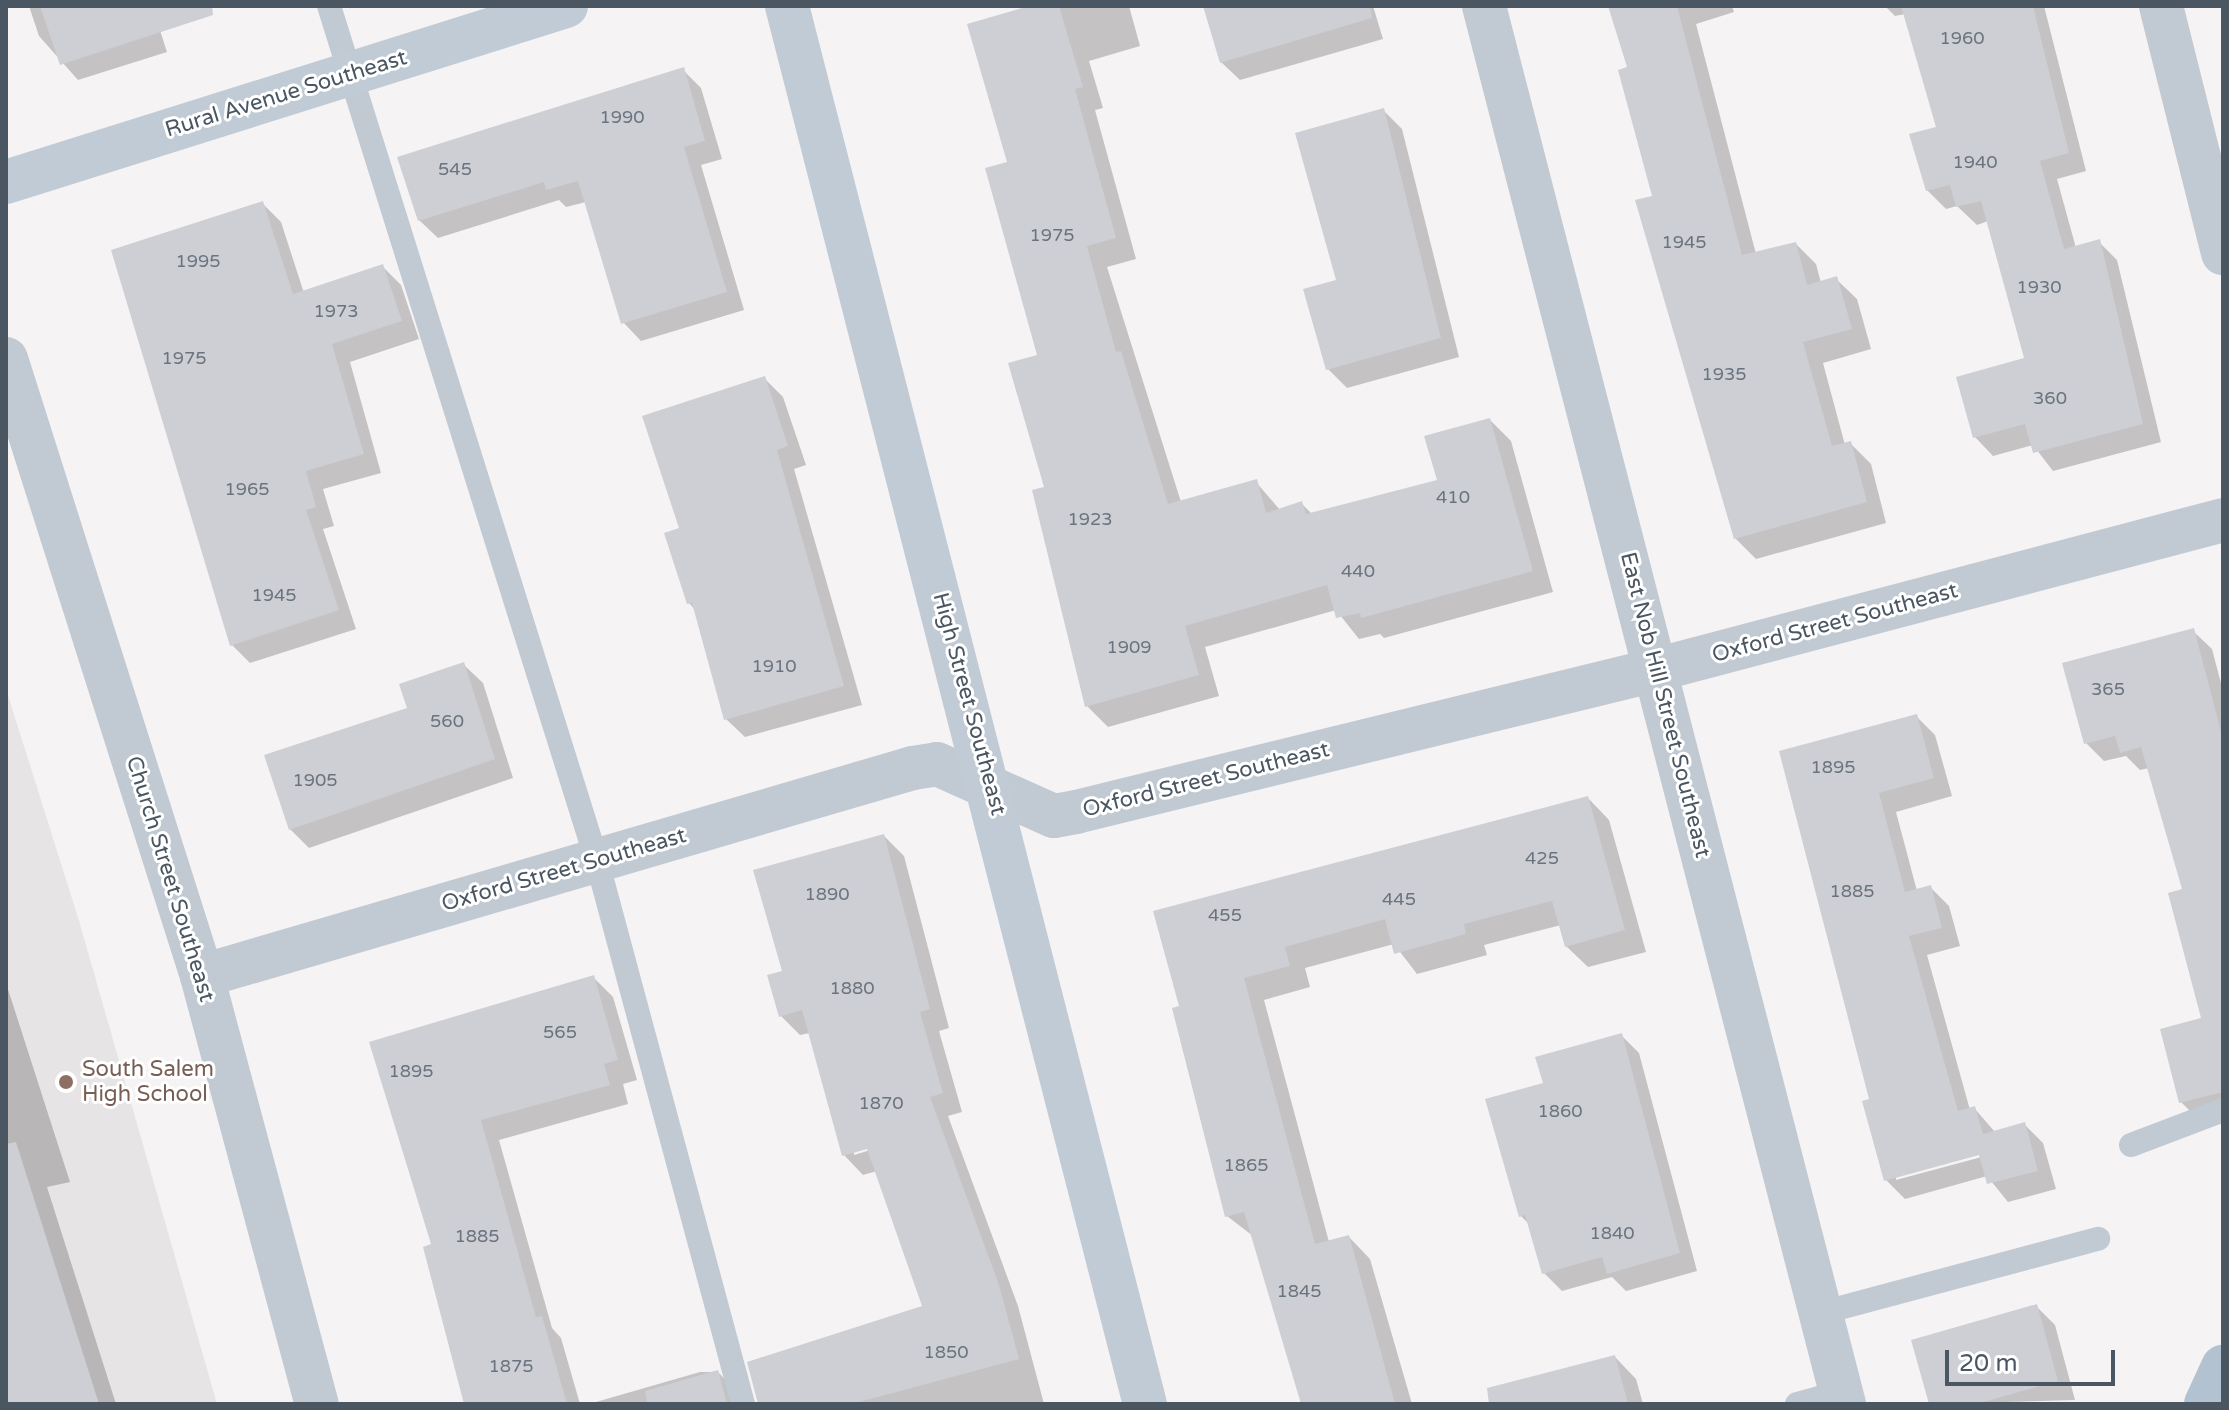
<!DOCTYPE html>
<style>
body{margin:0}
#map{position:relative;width:2229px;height:1410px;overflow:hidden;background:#f5f3f3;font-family:"Varela Round",sans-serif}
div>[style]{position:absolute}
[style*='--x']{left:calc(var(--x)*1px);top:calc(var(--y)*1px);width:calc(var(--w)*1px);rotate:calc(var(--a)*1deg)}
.education>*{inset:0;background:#e6e4e5}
.shadow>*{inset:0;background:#0003}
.building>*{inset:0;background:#cdcfd5}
.lane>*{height:24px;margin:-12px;padding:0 12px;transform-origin:12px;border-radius:12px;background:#c1cad2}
.street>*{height:44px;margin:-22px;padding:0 22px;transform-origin:22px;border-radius:22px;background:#c1cad2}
.secondary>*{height:44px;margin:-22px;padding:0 22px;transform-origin:22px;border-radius:22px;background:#c1cbd6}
.primary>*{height:44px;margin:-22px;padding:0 22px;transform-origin:22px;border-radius:22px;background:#b3c2d1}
.dots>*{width:22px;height:22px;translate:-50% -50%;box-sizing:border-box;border:4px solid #fff;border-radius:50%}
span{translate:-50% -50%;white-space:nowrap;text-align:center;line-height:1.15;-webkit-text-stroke:6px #fff;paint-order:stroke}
.number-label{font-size:18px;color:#6b747e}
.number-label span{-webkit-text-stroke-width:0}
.street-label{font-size:22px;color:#4a5661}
.education-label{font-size:22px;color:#785e54}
.left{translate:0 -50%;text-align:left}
.frame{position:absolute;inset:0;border:8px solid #4a5661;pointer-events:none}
.scale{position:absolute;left:1945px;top:1350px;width:170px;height:36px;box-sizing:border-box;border:4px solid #4a5661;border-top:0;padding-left:10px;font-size:24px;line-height:28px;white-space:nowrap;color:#4a5661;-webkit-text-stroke:6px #fff;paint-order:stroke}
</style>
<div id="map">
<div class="education">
<div style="clip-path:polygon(6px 689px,80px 924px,217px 1404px,6px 1404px)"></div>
</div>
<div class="shadow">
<div style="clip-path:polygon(29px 6px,152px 6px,167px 52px,78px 80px,39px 36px)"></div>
<div style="clip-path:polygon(1036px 6px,1129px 6px,1140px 46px,1089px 61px,1103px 108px,1095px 110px,1136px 259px,1107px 267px,1181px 502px,1256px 482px,1280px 510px,1301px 503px,1312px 514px,1439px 481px,1490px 420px,1511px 441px,1553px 592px,1384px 638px,1380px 634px,1359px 639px,1336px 610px,1205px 647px,1219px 696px,1108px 727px,1087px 706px,1046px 488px,1040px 357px,1009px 163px)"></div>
<div style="clip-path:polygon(1205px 6px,1373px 6px,1383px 39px,1240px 80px,1221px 62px)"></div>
<div style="clip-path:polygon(1610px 6px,1732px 6px,1734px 12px,1696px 24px,1756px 254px,1796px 244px,1816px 264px,1821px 283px,1836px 279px,1857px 299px,1871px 349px,1823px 363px,1845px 445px,1850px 443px,1871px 464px,1886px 523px,1756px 559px,1735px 538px,1630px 69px)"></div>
<div style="clip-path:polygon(1885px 6px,2044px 6px,2086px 171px,2057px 179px,2076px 248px,2099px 242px,2117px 260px,2161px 442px,2053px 471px,2033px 445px,1993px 456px,1975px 437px,2027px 360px,1988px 221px,1977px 225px,1957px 206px,1946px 209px,1927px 190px,1938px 129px,1905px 14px,1895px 16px)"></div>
<div style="clip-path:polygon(683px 70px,701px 88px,722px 159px,701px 165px,744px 310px,641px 341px,623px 322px,586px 202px,566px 207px,559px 200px,438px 238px,419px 220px)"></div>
<div style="clip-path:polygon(1383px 110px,1402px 129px,1459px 357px,1347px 388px,1328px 369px,1306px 290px,1339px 281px)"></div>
<div style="clip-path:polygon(262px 203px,281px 222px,304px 293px,383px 267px,401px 285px,419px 339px,350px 362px,381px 473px,323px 489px,334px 526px,323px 529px,356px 629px,250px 663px,232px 645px)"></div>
<div style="clip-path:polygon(764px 378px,783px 397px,806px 465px,794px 469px,862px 705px,745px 737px,726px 719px,696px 611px,689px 603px,682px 529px)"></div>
<div style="clip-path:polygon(2193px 631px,2212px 649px,2223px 691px,2223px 1115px,2200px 1121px,2181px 1102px,2204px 1020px,2185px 891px,2149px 768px,2140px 770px,2126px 756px,2104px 761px,2086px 743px)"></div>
<div style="clip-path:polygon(464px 665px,483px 683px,513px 778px,309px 848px,290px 829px,409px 709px)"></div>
<div style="clip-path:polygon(evenodd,1916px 716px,1935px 735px,1952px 796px,1896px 812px,1917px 891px,1930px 887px,1949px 906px,1960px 946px,1927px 955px,1970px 1110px,1975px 1109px,1995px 1132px,2024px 1124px,2043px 1143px,2056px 1189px,2008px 1202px,1987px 1176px,1905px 1199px,1886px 1180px,1864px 1102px,1871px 1100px,1781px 753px,1916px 716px,1988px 1151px,1989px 1155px,1896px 1180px,1896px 1176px,1988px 1151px)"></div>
<div style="clip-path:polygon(1588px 798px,1609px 820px,1646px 952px,1588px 967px,1566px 946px,1561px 925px,1484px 945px,1487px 955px,1417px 974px,1394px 944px,1305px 968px,1310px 987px,1264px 1000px,1329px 1242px,1349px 1237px,1370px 1259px,1412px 1404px,1304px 1404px,1253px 1236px,1227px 1216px,1182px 1007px,1155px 913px)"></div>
<div style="clip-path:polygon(evenodd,884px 836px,904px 856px,949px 1028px,939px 1031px,962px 1112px,948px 1116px,1018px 1306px,1044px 1404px,758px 1404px,924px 1307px,877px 1171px,863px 1175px,844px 1155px,810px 1033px,800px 1035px,781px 1016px,784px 972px,884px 836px,876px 1145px,877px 1148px,854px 1155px,854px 1151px,876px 1145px)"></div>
<div style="clip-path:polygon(593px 977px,613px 997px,637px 1080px,623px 1084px,628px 1104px,499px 1140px,552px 1328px,561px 1338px,580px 1404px,467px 1404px,433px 1246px,372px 1043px)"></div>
<div style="clip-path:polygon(6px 983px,70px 1182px,47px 1187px,116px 1404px,6px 1404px)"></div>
<div style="clip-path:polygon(1621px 1035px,1639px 1053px,1697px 1271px,1626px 1291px,1612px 1277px,1562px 1291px,1544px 1273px,1529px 1224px,1521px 1216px)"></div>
<div style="clip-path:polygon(2036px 1306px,2055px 1325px,2075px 1400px,1931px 1404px)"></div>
<div style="clip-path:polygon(1615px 1357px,1636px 1379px,1643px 1404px,1523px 1404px)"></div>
<div style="clip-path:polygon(700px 1372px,718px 1372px,737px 1392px,741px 1404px,589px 1404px)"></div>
</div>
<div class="building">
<div style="clip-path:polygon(40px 6px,212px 6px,213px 15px,60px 65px)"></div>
<div style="clip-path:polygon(1029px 6px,1059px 6px,1083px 87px,1075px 89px,1116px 238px,1087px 246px,1116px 352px,1121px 351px,1168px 504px,1257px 479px,1266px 513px,1302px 501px,1306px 514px,1437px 480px,1424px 436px,1490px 418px,1533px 571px,1361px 618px,1360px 613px,1336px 618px,1327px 585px,1185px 626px,1199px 675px,1085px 707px,1032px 490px,1044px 487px,1008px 363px,1037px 355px,985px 168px,1007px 162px,967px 24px)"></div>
<div style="clip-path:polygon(1203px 6px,1370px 6px,1372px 18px,1220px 63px)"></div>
<div style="clip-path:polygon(1608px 6px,1677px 6px,1742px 255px,1796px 242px,1807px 285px,1837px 276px,1852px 329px,1803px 342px,1832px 446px,1851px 441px,1867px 502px,1734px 539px,1635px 200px,1652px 196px,1618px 70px,1627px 67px)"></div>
<div style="clip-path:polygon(1901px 6px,2033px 6px,2069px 153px,2040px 161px,2064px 249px,2100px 239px,2143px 424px,2033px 453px,2025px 424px,1973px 438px,1956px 377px,2024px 358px,1981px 201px,1956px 207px,1950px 185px,1926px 191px,1909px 134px,1936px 127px)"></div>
<div style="clip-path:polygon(684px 67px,705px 141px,684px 147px,727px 292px,621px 324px,578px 181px,546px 190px,544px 182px,418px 221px,397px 157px)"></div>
<div style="clip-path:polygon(1384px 108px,1441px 338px,1326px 370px,1303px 289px,1336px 280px,1295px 133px)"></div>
<div style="clip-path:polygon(263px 201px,293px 294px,383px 264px,402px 321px,332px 344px,364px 454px,306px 471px,316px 507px,306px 510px,339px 610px,230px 646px,111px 250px)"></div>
<div style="clip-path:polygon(765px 376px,788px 446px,777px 450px,844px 686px,724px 720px,692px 603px,687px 604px,664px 533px,679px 528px,642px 416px)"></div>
<div style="clip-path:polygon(2194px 628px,2223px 739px,2223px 1092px,2179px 1103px,2160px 1029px,2201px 1018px,2168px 893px,2182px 889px,2141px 747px,2120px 753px,2115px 736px,2084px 744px,2062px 663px)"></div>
<div style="clip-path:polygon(464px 662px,495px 759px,289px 830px,264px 755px,407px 708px,399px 684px)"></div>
<div style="clip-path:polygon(1917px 714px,1934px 778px,1879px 793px,1905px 892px,1931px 885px,1942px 928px,1909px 936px,1958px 1111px,1975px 1106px,1983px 1134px,2025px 1122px,2038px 1171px,1987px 1184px,1979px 1155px,1884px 1181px,1862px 1101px,1869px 1099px,1779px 751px)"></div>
<div style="clip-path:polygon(1588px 796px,1625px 930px,1565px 947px,1552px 901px,1464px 924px,1466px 934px,1394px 954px,1385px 919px,1285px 947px,1290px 966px,1244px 978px,1315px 1244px,1349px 1235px,1395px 1404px,1301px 1404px,1244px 1212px,1225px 1217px,1172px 1008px,1179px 1006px,1153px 911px)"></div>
<div style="clip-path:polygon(884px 834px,930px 1009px,920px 1012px,943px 1093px,930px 1097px,999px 1285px,1019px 1359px,852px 1404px,758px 1404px,747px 1362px,922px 1306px,867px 1149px,842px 1156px,802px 1010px,779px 1017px,767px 975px,782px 971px,753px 870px)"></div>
<div style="clip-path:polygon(594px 975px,618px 1060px,604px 1064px,610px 1085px,481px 1120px,536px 1317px,542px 1316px,567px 1404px,464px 1404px,423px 1247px,431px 1244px,369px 1042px)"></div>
<div style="clip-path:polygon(1622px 1033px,1680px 1253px,1607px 1274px,1602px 1257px,1542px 1274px,1525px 1215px,1519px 1217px,1485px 1099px,1543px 1083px,1535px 1057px)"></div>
<div style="clip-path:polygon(16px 1142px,99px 1404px,6px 1404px,6px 1144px)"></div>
<div style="clip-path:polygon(2037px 1304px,2058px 1381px,1976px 1404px,1929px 1404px,1911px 1340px)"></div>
<div style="clip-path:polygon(1615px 1355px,1628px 1404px,1489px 1404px,1487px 1388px)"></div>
<div style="clip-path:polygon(718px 1370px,727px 1404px,647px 1404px,645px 1391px)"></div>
</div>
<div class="lane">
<div style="--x:329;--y:6;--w:896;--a:72.6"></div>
<div style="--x:597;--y:861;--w:562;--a:74.95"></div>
<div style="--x:2131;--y:1145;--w:98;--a:-20.8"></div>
<div style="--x:1821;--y:1313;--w:287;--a:-15"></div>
<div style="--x:1797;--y:1404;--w:46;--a:-15.3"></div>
</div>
<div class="street">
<div style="--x:1484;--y:6;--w:1444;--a:75.56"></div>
<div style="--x:2161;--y:6;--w:255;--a:75.9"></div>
<div style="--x:6;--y:359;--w:647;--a:72.38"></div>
<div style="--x:202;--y:976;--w:443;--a:75"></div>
<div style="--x:202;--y:976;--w:741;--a:-16.31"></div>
<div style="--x:913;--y:768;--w:24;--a:-9"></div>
<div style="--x:937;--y:764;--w:128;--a:24"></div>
<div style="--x:1054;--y:816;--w:22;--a:-10"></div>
<div style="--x:1076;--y:812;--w:596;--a:-13.78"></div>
<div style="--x:1655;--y:670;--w:587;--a:-14.79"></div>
</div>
<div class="secondary">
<div style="--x:787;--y:6;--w:1443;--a:75.64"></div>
<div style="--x:6;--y:182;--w:587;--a:-17.45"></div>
</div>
<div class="primary">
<div style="--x:2206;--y:1404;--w:41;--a:-65.3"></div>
</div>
<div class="dots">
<div style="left:66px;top:1082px;background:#8d6e63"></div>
</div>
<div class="number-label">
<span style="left:1962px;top:38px">1960</span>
<span style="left:622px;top:117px">1990</span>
<span style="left:1975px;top:162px">1940</span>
<span style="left:455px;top:169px">545</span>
<span style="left:1052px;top:235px">1975</span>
<span style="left:1684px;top:242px">1945</span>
<span style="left:198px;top:261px">1995</span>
<span style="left:2039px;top:287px">1930</span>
<span style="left:336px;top:311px">1973</span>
<span style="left:184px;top:358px">1975</span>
<span style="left:1724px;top:374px">1935</span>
<span style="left:2050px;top:398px">360</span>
<span style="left:247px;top:489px">1965</span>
<span style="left:1453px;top:497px">410</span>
<span style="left:1090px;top:519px">1923</span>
<span style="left:1358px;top:571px">440</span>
<span style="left:274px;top:595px">1945</span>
<span style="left:1129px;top:647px">1909</span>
<span style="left:774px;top:666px">1910</span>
<span style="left:2108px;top:689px">365</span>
<span style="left:447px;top:721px">560</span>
<span style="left:1833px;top:767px">1895</span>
<span style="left:315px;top:780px">1905</span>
<span style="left:1542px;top:858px">425</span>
<span style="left:1852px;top:891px">1885</span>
<span style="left:827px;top:894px">1890</span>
<span style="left:1399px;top:899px">445</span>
<span style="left:1225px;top:915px">455</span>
<span style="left:852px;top:988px">1880</span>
<span style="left:560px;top:1032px">565</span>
<span style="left:411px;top:1071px">1895</span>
<span style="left:881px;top:1103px">1870</span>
<span style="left:1560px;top:1111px">1860</span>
<span style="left:1246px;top:1165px">1865</span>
<span style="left:1612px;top:1233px">1840</span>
<span style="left:477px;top:1236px">1885</span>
<span style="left:1299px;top:1291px">1845</span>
<span style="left:946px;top:1352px">1850</span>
<span style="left:511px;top:1366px">1875</span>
</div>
<div class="street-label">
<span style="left:286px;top:94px;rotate:-17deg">Rural Avenue Southeast</span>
<span style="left:1835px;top:623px;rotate:-15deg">Oxford Street Southeast</span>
<span style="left:969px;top:704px;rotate:75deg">High Street Southeast</span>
<span style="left:1665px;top:705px;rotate:76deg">East Nob Hill Street Southeast</span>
<span style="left:1206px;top:780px;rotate:-14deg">Oxford Street Southeast</span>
<span style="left:564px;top:870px;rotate:-16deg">Oxford Street Southeast</span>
<span style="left:170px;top:879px;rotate:73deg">Church Street Southeast</span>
</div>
<div class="education-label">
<span class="left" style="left:82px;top:1082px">South Salem<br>High School</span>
</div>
<div class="frame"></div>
<div class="scale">20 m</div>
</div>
